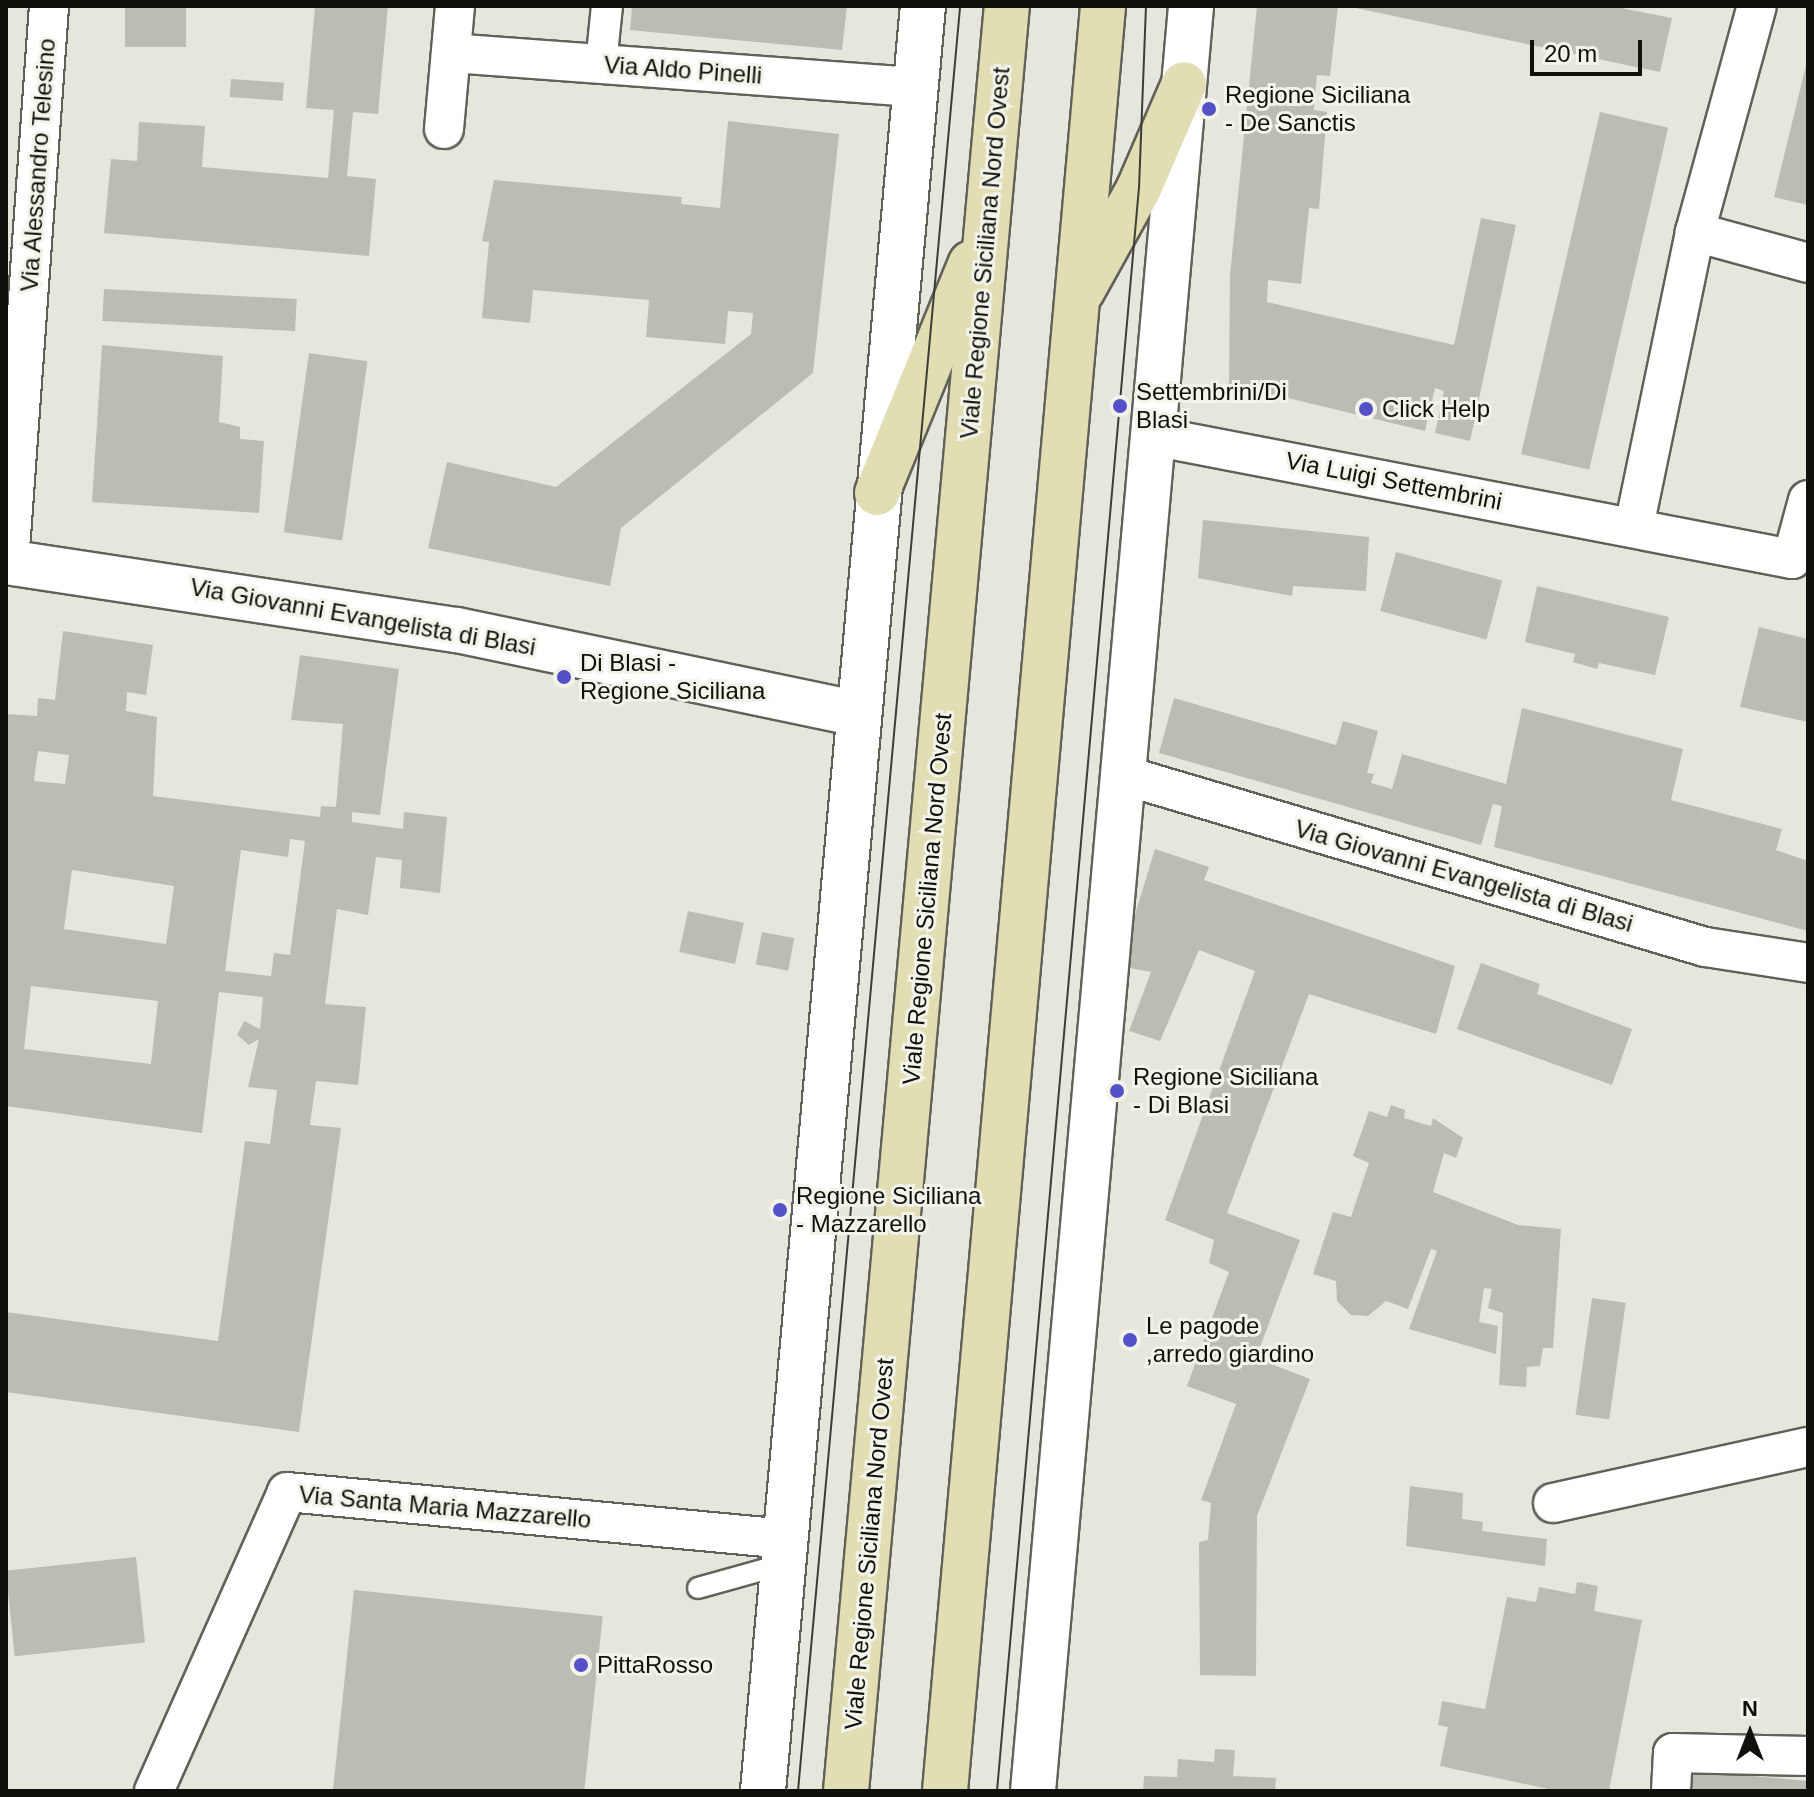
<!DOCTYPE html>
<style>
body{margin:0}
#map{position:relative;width:1814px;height:1797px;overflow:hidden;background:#e6e6dd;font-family:Arial,sans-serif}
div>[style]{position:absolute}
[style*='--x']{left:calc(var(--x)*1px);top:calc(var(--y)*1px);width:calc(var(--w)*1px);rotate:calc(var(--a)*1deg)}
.building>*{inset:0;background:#bdbcb4;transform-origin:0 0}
.roads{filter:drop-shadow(2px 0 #616059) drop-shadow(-2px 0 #616059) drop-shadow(0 2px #616059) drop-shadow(0 -2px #616059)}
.service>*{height:20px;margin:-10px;padding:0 10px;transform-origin:10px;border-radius:10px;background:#fff}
.pedestrian>*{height:30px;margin:-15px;padding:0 15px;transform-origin:15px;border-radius:15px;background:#fff}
.minor>*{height:38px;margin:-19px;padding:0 19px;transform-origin:19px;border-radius:19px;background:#fff}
.tertiary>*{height:44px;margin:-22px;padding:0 22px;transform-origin:22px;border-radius:22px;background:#fff}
.primary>*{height:44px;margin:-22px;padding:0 22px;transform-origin:22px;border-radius:22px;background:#e1deb3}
.tram>*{height:2px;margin:-1px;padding:0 1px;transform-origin:1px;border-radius:1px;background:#3d3d38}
.dots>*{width:22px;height:22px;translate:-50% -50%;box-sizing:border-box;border:4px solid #f3f3ea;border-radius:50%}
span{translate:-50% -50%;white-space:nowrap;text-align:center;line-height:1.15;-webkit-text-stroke:6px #f3f3ea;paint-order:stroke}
.street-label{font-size:24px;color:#10100d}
.poi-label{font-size:24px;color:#10100d}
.left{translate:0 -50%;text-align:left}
.frame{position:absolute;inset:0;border:8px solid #10100d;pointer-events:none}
.north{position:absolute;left:1710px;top:1693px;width:80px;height:80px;-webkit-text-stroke:6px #f3f3ea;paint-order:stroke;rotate:0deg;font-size:22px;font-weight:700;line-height:32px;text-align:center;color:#10100d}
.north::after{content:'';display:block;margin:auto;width:28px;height:36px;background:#10100d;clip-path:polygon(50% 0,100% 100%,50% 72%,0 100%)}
.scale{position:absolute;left:1530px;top:40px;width:112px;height:36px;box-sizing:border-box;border:4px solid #10100d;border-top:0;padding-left:10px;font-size:24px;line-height:28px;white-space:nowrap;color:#10100d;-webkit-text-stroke:6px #f3f3ea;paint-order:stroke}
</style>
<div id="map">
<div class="building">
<div style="left:125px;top:6px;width:61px;height:41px"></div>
<div style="clip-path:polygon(315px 6px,388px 6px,378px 114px,353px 112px,347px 176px,376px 179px,369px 256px,104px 233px,111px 159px,137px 161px,139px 122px,205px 126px,202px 167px,328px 178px,334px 110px,306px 108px)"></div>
<div style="clip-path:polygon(632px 6px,847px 6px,842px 50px,630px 30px)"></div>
<div style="clip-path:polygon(1257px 6px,1338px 6px,1330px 76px,1317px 75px,1314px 110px,1327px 112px,1319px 209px,1309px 208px,1301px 284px,1268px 280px,1267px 302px,1454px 345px,1481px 218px,1516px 225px,1470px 441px,1435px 433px,1444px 391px,1435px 388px,1425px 431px,1229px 384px,1230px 275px)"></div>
<div style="clip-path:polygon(1346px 6px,1611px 6px,1672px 18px,1660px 72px)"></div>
<div style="clip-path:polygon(1808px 57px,1808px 205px,1774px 197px)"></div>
<div style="left:231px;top:79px;width:53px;height:18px;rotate:4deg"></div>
<div style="left:1600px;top:112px;width:70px;height:351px;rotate:13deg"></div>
<div style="clip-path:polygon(728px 121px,839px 134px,813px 373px,621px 528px,610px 586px,428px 548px,447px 462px,556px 487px,751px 334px,753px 313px,728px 311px,725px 344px,646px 337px,649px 300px,533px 290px,530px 323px,482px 318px,489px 242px,482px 241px,494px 180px,682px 197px,681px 204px,720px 208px)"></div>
<div style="left:104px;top:289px;width:193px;height:32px;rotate:3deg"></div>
<div style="clip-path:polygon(102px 345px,223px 356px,219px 422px,240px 427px,240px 439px,264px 441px,259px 513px,92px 502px)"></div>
<div style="left:309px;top:353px;width:59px;height:181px;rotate:8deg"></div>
<div style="clip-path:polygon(1203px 520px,1369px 537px,1366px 591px,1293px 586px,1292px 596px,1198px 578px)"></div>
<div style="left:1396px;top:552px;width:110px;height:61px;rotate:15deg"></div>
<div style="clip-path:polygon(1537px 586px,1669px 617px,1655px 675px,1599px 663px,1597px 669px,1573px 662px,1575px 654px,1525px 642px)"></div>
<div style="clip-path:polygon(1759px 627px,1808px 639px,1808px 722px,1740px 707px)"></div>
<div style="clip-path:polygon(evenodd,63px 631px,153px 645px,146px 695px,127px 692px,126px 711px,157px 717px,153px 796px,320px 817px,321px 806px,336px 807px,343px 724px,291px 720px,300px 655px,399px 669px,380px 815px,352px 812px,352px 822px,403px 829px,404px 812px,447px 817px,440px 893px,400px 888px,402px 860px,376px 857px,368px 915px,337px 909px,325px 1004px,366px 1007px,358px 1085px,316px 1081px,310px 1125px,341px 1128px,299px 1432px,6px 1392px,6px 1312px,218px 1341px,245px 1141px,270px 1144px,277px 1090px,248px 1087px,259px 1039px,249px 1045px,237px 1035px,244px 1021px,260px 1029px,263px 997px,219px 992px,202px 1133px,6px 1106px,6px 714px,37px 716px,38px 698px,55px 700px,63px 631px,38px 751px,69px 755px,65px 784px,34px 781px,38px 751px,63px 631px,290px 839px,305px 841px,290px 955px,274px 953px,271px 976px,225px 971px,241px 850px,288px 857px,290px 839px,63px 631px,72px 870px,174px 886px,166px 944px,64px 929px,72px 870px,63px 631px,31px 986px,158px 1001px,151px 1064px,24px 1049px,31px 986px)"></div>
<div style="clip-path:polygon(1174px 698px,1336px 745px,1343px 721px,1378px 731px,1367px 773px,1374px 774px,1371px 783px,1392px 789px,1402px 754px,1506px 784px,1522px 708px,1683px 749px,1671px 800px,1782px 829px,1776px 850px,1808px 861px,1808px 931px,1494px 847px,1502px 806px,1493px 804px,1481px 845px,1159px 753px)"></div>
<div style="clip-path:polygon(1155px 849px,1209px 867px,1204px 880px,1455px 966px,1436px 1034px,1309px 994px,1227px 1213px,1300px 1240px,1256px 1358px,1310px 1379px,1257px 1516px,1256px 1676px,1200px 1675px,1199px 1542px,1208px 1540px,1211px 1503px,1201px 1500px,1236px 1404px,1187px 1386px,1229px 1272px,1209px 1263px,1214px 1240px,1165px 1220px,1255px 971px,1199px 950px,1160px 1041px,1129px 1031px,1151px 972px,1125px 967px,1123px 954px)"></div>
<div style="left:688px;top:911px;width:57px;height:42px;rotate:12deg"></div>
<div style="left:762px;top:932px;width:33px;height:33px;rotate:11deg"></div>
<div style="clip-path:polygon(1481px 963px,1540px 984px,1537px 994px,1632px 1029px,1612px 1085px,1457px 1029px)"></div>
<div style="clip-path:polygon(1391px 1105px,1405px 1110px,1404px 1118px,1431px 1126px,1433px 1118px,1463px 1138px,1456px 1158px,1444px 1153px,1433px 1192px,1518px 1225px,1561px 1229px,1553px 1348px,1543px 1348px,1540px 1366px,1527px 1367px,1526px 1387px,1499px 1385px,1503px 1313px,1488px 1308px,1492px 1289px,1484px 1288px,1479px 1322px,1498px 1326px,1496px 1354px,1409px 1329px,1437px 1251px,1431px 1249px,1408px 1309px,1386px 1301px,1368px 1316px,1351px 1315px,1337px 1301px,1336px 1281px,1313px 1274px,1333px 1212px,1351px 1217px,1369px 1163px,1353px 1156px,1369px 1111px,1387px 1117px)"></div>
<div style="left:1592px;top:1298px;width:34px;height:118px;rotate:8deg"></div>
<div style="clip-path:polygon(1410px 1486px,1463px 1493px,1462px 1519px,1483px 1522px,1482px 1531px,1547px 1539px,1545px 1566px,1406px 1546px)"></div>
<div style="left:136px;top:1557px;width:86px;height:131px;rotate:84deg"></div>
<div style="clip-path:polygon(1577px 1582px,1598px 1586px,1594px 1611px,1642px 1620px,1609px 1791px,1558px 1791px,1440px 1766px,1448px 1727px,1438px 1725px,1442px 1701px,1485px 1709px,1507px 1597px,1536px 1602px,1539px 1587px,1575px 1594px)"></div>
<div style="left:354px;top:1590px;width:250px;height:202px;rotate:6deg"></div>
<div style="clip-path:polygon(1215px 1749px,1235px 1750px,1233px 1776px,1276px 1778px,1275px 1791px,1143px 1791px,1144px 1776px,1177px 1777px,1178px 1759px,1214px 1762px)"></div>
<div style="clip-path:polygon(1690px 1770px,1808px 1781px,1808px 1791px,1686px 1791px)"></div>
</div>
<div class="roads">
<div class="service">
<div style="--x:698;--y:1588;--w:89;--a:-15.6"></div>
</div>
<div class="pedestrian">
<div style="--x:601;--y:64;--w:58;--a:-84.1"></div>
</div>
<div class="minor">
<div style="--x:451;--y:53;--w:465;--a:4.2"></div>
<div style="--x:444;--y:129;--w:123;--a:-84.9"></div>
<div style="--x:1695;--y:232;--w:117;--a:15.3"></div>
<div style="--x:1153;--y:436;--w:651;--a:10.9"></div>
<div style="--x:1792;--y:559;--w:61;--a:-74.8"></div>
<div style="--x:1634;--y:527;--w:301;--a:-78.3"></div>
<div style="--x:1695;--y:232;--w:234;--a:-74.7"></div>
<div style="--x:9;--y:563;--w:558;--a:-85.89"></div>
<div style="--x:1123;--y:775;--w:607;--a:16.46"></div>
<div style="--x:1705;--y:947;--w:104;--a:8.8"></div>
<div style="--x:1553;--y:1503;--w:261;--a:-12.4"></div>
<div style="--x:154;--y:1791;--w:327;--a:-66"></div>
<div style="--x:287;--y:1492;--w:501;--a:5.38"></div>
<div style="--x:1671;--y:1791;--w:38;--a:-87"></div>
<div style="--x:1673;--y:1753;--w:135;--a:1.3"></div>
</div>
<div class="tertiary">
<div style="--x:6;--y:562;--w:456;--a:8.6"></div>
<div style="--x:457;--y:630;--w:410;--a:11.8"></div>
<div style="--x:763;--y:1791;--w:1792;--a:-84.88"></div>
<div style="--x:1033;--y:1791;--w:1792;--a:-84.94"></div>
</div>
<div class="primary">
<div style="--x:1082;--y:291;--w:118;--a:-61"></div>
<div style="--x:1139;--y:188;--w:113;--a:-66.6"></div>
<div style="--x:877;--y:493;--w:248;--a:-67.8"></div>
<div style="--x:846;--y:1791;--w:1792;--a:-84.85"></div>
<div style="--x:945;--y:1791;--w:1792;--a:-84.94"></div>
</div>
</div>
<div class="tram">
<div style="--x:798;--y:1791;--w:1792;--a:-84.81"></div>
<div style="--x:997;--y:1791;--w:1609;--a:-84.94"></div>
<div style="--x:1139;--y:188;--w:182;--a:-87.8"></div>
</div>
<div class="dots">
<div style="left:1209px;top:109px;background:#5451c8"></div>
<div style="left:1120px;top:406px;background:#5451c8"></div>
<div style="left:1366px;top:409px;background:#5451c8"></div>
<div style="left:564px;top:677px;background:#5451c8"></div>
<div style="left:1117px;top:1091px;background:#5451c8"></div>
<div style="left:780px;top:1210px;background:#5451c8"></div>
<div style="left:1130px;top:1340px;background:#5451c8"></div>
<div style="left:581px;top:1665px;background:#5451c8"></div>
</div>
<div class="street-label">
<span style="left:683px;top:70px;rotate:4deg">Via Aldo Pinelli</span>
<span style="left:38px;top:165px;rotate:-86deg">Via Alessandro Telesino</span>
<span style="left:985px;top:253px;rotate:-85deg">Viale Regione Siciliana Nord Ovest</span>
<span style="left:1394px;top:481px;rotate:11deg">Via Luigi Settembrini</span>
<span style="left:363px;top:617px;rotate:10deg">Via Giovanni Evangelista di Blasi</span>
<span style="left:1464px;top:876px;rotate:16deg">Via Giovanni Evangelista di Blasi</span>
<span style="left:927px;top:899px;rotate:-85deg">Viale Regione Siciliana Nord Ovest</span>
<span style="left:445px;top:1507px;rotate:5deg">Via Santa Maria Mazzarello</span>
<span style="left:869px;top:1544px;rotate:-85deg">Viale Regione Siciliana Nord Ovest</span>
</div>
<div class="poi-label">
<span class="left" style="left:1225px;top:109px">Regione Siciliana<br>- De Sanctis</span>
<span class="left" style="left:1136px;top:406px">Settembrini/Di<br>Blasi</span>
<span class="left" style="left:1382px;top:409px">Click Help</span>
<span class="left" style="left:580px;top:677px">Di Blasi -<br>Regione Siciliana</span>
<span class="left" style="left:1133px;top:1091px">Regione Siciliana<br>- Di Blasi</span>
<span class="left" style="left:796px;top:1210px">Regione Siciliana<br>- Mazzarello</span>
<span class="left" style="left:1146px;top:1340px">Le pagode<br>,arredo giardino</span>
<span class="left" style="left:597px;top:1665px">PittaRosso</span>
</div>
<div class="frame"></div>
<div class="north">N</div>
<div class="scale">20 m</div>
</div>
